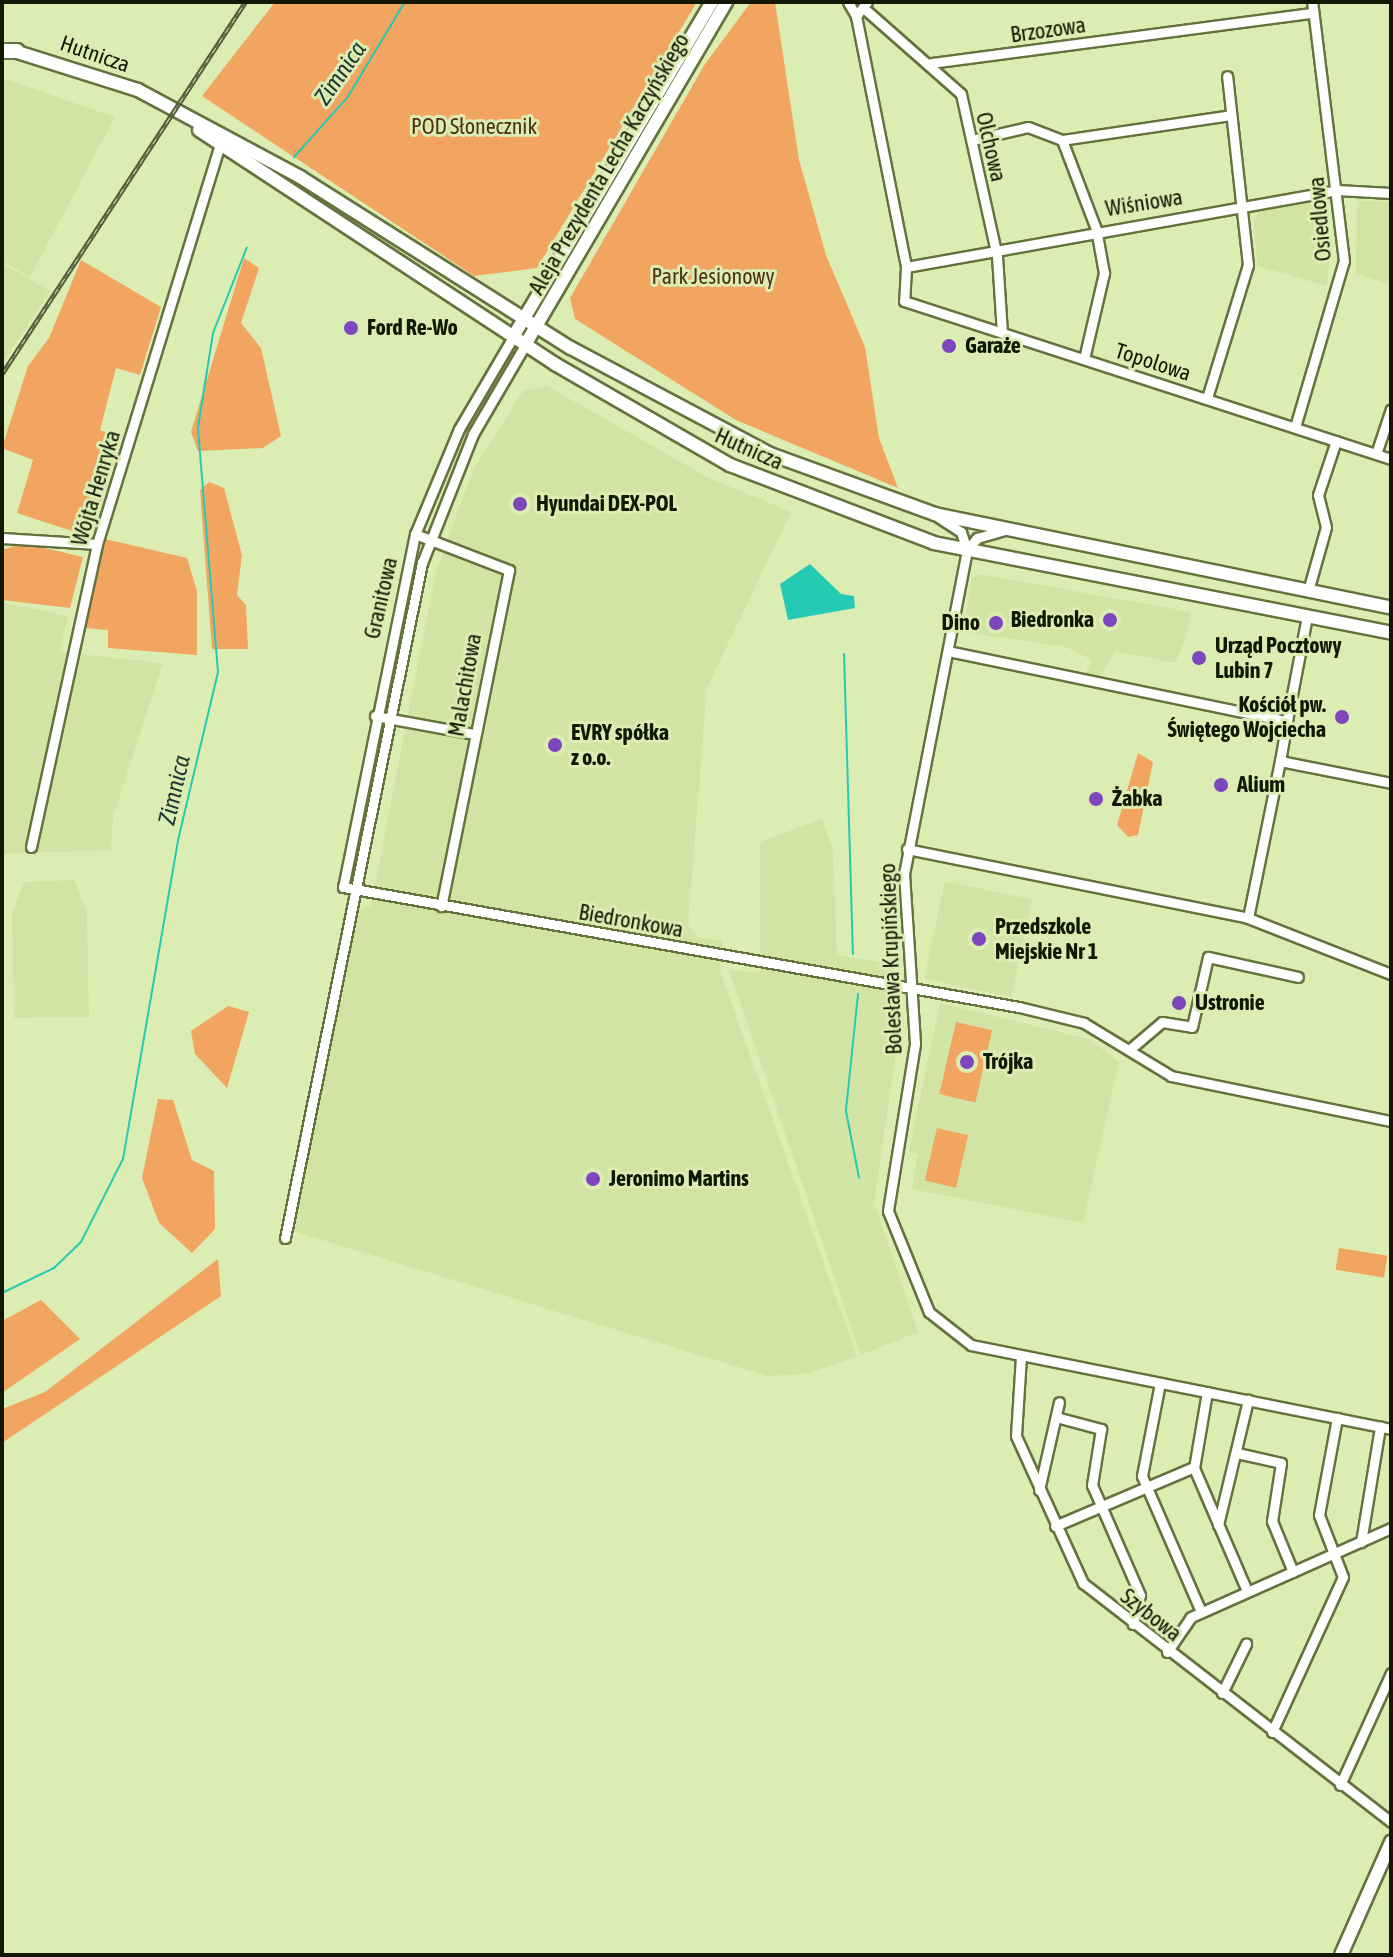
<!DOCTYPE html>
<meta charset="utf-8">
<style>
body{margin:0}
#map{position:relative;width:1393px;height:1957px;overflow:hidden;background:#dcedb4;font-family:"Asap Condensed",sans-serif}
div>[style]{position:absolute}
[style*='--x']{left:calc(var(--x)*1px);top:calc(var(--y)*1px);width:calc(var(--w)*1px);rotate:calc(var(--a)*1deg)}
.built>*{inset:0;background:#d1e4a3;transform-origin:0 0}
.green>*{inset:0;background:#f1a561;transform-origin:0 0}
.water>*{inset:0;background:#25cab5}
.stream>*{height:2px;margin:-1px;padding:0 1px;transform-origin:1px;border-radius:1px;background:#25cab5}
.roads{filter:drop-shadow(2px 0 #64733e) drop-shadow(-2px 0 #64733e) drop-shadow(0 2px #64733e) drop-shadow(0 -2px #64733e)}
.street>*{height:9px;margin:-4.5px;padding:0 4.5px;transform-origin:4.5px;border-radius:4.5px;background:#fff}
.secondary>*{height:12px;margin:-6px;padding:0 6px;transform-origin:6px;border-radius:6px;background:#fff}
.primary>*{height:14px;margin:-7px;padding:0 7px;transform-origin:7px;border-radius:7px;background:#fff}
.rail>*{height:5px;margin-top:-2.5px;transform-origin:0;background:repeating-linear-gradient(90deg,#dcedb4 0 6px,#535d3c 0 12px);box-sizing:border-box;border-block:2px solid #535d3c}
.dots>*{width:22px;height:22px;translate:-50% -50%;box-sizing:border-box;border:4px solid #dcedb4;border-radius:50%}
span{translate:-50% -50%;white-space:nowrap;text-align:center;line-height:1.15;-webkit-text-stroke:6px #dcedb4;paint-order:stroke}
.street-label{font-size:22px;color:#121803}
.park-label{font-size:22px;color:#4f3011}
.poi-label{font-size:22px;color:#121803;font-weight:700}
.left{translate:0 -50%;text-align:left}
.right{translate:-100% -50%;text-align:right}
.water-label{font-size:24px;color:#203934;font-style:italic}
.frame{position:absolute;inset:0;border:4px solid #121803;pointer-events:none}
</style>
<div id="map">
<div class="built">
<div style="clip-path:polygon(2px 78px,115px 117px,30px 277px,2px 261px)"></div>
<div style="clip-path:polygon(1319px 200px,1330px 252px,1327px 286px,1258px 266px,1253px 221px,1260px 211px)"></div>
<div style="clip-path:polygon(1357px 201px,1391px 202px,1391px 285px,1356px 273px)"></div>
<div style="clip-path:polygon(2px 263px,50px 291px,2px 364px)"></div>
<div style="clip-path:polygon(547px 386px,709px 478px,791px 512px,707px 688px,688px 925px,698px 937px,723px 941px,720px 971px,857px 1357px,804px 1374px,768px 1376px,293px 1231px,359px 910px,371px 905px,436px 571px,473px 470px,523px 391px)"></div>
<div style="clip-path:polygon(980px 574px,1191px 612px,1185px 640px,1175px 663px,1115px 651px,1099px 678px,1085px 675px,1092px 660px,1066px 647px,963px 632px,972px 578px)"></div>
<div style="clip-path:polygon(2px 602px,68px 616px,60px 652px,163px 663px,113px 817px,111px 850px,2px 854px)"></div>
<div style="clip-path:polygon(822px 819px,833px 851px,837px 955px,892px 964px,900px 1025px,874px 1203px,918px 1332px,861px 1355px,729px 970px,760px 973px,760px 842px)"></div>
<div style="clip-path:polygon(74px 880px,87px 913px,89px 1017px,14px 1018px,12px 914px,24px 882px)"></div>
<div style="left:945px;top:881px;width:89px;height:100px;rotate:12deg"></div>
<div style="clip-path:polygon(940px 1003px,1089px 1039px,1119px 1062px,1083px 1223px,912px 1189px,918px 1154px,909px 1151px)"></div>
</div>
<div class="green">
<div style="clip-path:polygon(275px 2px,697px 2px,537px 268px,474px 276px,202px 96px)"></div>
<div style="clip-path:polygon(751px 2px,775px 2px,799px 160px,826px 255px,865px 347px,879px 438px,898px 488px,736px 420px,575px 319px,570px 298px,705px 64px)"></div>
<div style="clip-path:polygon(244px 258px,259px 268px,241px 323px,261px 348px,281px 436px,263px 448px,198px 451px,191px 432px)"></div>
<div style="clip-path:polygon(81px 260px,161px 307px,140px 375px,116px 368px,100px 430px,121px 438px,93px 529px,84px 535px,17px 513px,33px 460px,2px 448px,28px 366px,49px 338px)"></div>
<div style="clip-path:polygon(209px 482px,224px 488px,242px 555px,237px 595px,246px 605px,248px 649px,212px 649px,200px 490px)"></div>
<div style="clip-path:polygon(105px 539px,187px 558px,197px 591px,197px 655px,108px 648px,108px 630px,84px 628px)"></div>
<div style="clip-path:polygon(23px 543px,83px 557px,70px 608px,2px 600px,2px 550px)"></div>
<div style="clip-path:polygon(1138px 753px,1153px 762px,1138px 835px,1128px 837px,1117px 825px)"></div>
<div style="clip-path:polygon(228px 1006px,249px 1012px,227px 1088px,195px 1054px,191px 1031px)"></div>
<div style="left:956px;top:1022px;width:37px;height:74px;rotate:13deg"></div>
<div style="clip-path:polygon(158px 1099px,173px 1100px,192px 1160px,214px 1171px,215px 1229px,192px 1253px,159px 1223px,142px 1178px)"></div>
<div style="left:937px;top:1128px;width:32px;height:54px;rotate:13deg"></div>
<div style="left:1339px;top:1248px;width:49px;height:22px;rotate:9deg"></div>
<div style="clip-path:polygon(218px 1259px,221px 1296px,2px 1443px,2px 1409px,45px 1392px)"></div>
<div style="clip-path:polygon(41px 1300px,80px 1339px,2px 1393px,2px 1321px)"></div>
</div>
<div class="water">
<div style="clip-path:polygon(810px 564px,841px 594px,854px 596px,855px 608px,788px 620px,780px 584px)"></div>
</div>
<div class="stream">
<div style="--x:294;--y:157;--w:79;--a:-48.1"></div>
<div style="--x:347;--y:98;--w:112;--a:-58.9"></div>
<div style="--x:844;--y:654;--w:300;--a:88.3"></div>
<div style="--x:858;--y:994;--w:118;--a:95.9"></div>
<div style="--x:846;--y:1111;--w:68;--a:79"></div>
<div style="--x:2;--y:1293;--w:58;--a:-25.7"></div>
<div style="--x:54;--y:1268;--w:37;--a:-44"></div>
<div style="--x:81;--y:1242;--w:93;--a:-63.2"></div>
<div style="--x:123;--y:1159;--w:324;--a:-80.2"></div>
<div style="--x:178;--y:840;--w:173;--a:-76.6"></div>
<div style="--x:218;--y:672;--w:246;--a:-94.7"></div>
<div style="--x:198;--y:427;--w:95;--a:-80.9"></div>
<div style="--x:213;--y:333;--w:92;--a:-68.4"></div>
</div>
<div class="roads">
<div class="street">
<div style="--x:848;--y:2;--w:16;--a:60"></div>
<div style="--x:856;--y:16;--w:18;--a:-52"></div>
<div style="--x:867;--y:11;--w:125;--a:41.4"></div>
<div style="--x:961;--y:94;--w:166;--a:77.5"></div>
<div style="--x:997;--y:256;--w:77;--a:86.3"></div>
<div style="--x:856;--y:16;--w:256;--a:78.7"></div>
<div style="--x:906;--y:267;--w:34;--a:93"></div>
<div style="--x:904;--y:301;--w:512;--a:17.97"></div>
<div style="--x:931;--y:63;--w:385;--a:-7.5"></div>
<div style="--x:972;--y:140;--w:57;--a:-13.1"></div>
<div style="--x:1028;--y:127;--w:36;--a:21"></div>
<div style="--x:1062;--y:140;--w:95;--a:69.1"></div>
<div style="--x:1096;--y:229;--w:45;--a:79.7"></div>
<div style="--x:1104;--y:273;--w:88;--a:103.1"></div>
<div style="--x:1062;--y:140;--w:171;--a:-8.4"></div>
<div style="--x:906;--y:267;--w:438;--a:-10.1"></div>
<div style="--x:1337;--y:190;--w:54;--a:3.2"></div>
<div style="--x:513;--y:337;--w:107;--a:120.4"></div>
<div style="--x:459;--y:429;--w:114;--a:112.7"></div>
<div style="--x:415;--y:534;--w:360;--a:101.5"></div>
<div style="--x:343;--y:887;--w:687;--a:10.07"></div>
<div style="--x:1019;--y:1007;--w:67;--a:13.8"></div>
<div style="--x:1084;--y:1023;--w:102;--a:31.3"></div>
<div style="--x:1171;--y:1076;--w:225;--a:11.6"></div>
<div style="--x:1207;--y:398;--w:139;--a:-72.9"></div>
<div style="--x:1248;--y:265;--w:190;--a:-96.3"></div>
<div style="--x:1295;--y:427;--w:173;--a:-73.6"></div>
<div style="--x:1344;--y:261;--w:261;--a:-97"></div>
<div style="--x:1376;--y:454;--w:47;--a:-71.6"></div>
<div style="--x:938;--y:517;--w:27;--a:33"></div>
<div style="--x:961;--y:532;--w:19;--a:72"></div>
<div style="--x:967;--y:550;--w:329;--a:101"></div>
<div style="--x:904;--y:873;--w:171;--a:86.3"></div>
<div style="--x:915;--y:1044;--w:169;--a:99.2"></div>
<div style="--x:888;--y:1211;--w:109;--a:67.9"></div>
<div style="--x:929;--y:1312;--w:53;--a:38.2"></div>
<div style="--x:971;--y:1345;--w:428;--a:11.3"></div>
<div style="--x:415;--y:534;--w:101;--a:21"></div>
<div style="--x:509;--y:570;--w:343;--a:101.4"></div>
<div style="--x:2;--y:538;--w:95;--a:3.6"></div>
<div style="--x:967;--y:550;--w:16;--a:-50"></div>
<div style="--x:977;--y:538;--w:29;--a:-16"></div>
<div style="--x:1308;--y:591;--w:66;--a:-74.3"></div>
<div style="--x:1326;--y:527;--w:33;--a:-104"></div>
<div style="--x:1318;--y:495;--w:57;--a:-71.6"></div>
<div style="--x:948;--y:651;--w:346;--a:11.7"></div>
<div style="--x:1287;--y:721;--w:41;--a:99.9"></div>
<div style="--x:1280;--y:761;--w:113;--a:11.2"></div>
<div style="--x:375;--y:716;--w:101;--a:10.3"></div>
<div style="--x:1287;--y:721;--w:107;--a:-79.2"></div>
<div style="--x:31;--y:847;--w:310;--a:-77.7"></div>
<div style="--x:97;--y:544;--w:422;--a:-72.9"></div>
<div style="--x:907;--y:849;--w:348;--a:11.4"></div>
<div style="--x:1248;--y:918;--w:154;--a:21.4"></div>
<div style="--x:1248;--y:918;--w:160;--a:-78.5"></div>
<div style="--x:1129;--y:1050;--w:43;--a:-40.3"></div>
<div style="--x:1162;--y:1022;--w:30;--a:9"></div>
<div style="--x:1192;--y:1027;--w:72;--a:-77.1"></div>
<div style="--x:1208;--y:957;--w:92;--a:12.5"></div>
<div style="--x:285;--y:1238;--w:689;--a:-78.53"></div>
<div style="--x:422;--y:563;--w:139;--a:-68.4"></div>
<div style="--x:473;--y:434;--w:103;--a:-59.7"></div>
<div style="--x:1021;--y:1356;--w:80;--a:93.6"></div>
<div style="--x:1016;--y:1436;--w:162;--a:65.5"></div>
<div style="--x:1083;--y:1583;--w:390;--a:37.8"></div>
<div style="--x:1160;--y:1383;--w:95;--a:101"></div>
<div style="--x:1142;--y:1476;--w:148;--a:66.5"></div>
<div style="--x:1207;--y:1392;--w:77;--a:99.7"></div>
<div style="--x:1194;--y:1468;--w:134;--a:66.7"></div>
<div style="--x:1056;--y:1417;--w:47;--a:14.9"></div>
<div style="--x:1101;--y:1429;--w:57;--a:99.1"></div>
<div style="--x:1092;--y:1485;--w:120;--a:66.4"></div>
<div style="--x:1140;--y:1595;--w:30;--a:104"></div>
<div style="--x:1237;--y:1453;--w:45;--a:12.8"></div>
<div style="--x:1281;--y:1463;--w:59;--a:98.8"></div>
<div style="--x:1272;--y:1521;--w:55;--a:67.6"></div>
<div style="--x:1039;--y:1490;--w:90;--a:-77.2"></div>
<div style="--x:1218;--y:1525;--w:129;--a:-76.5"></div>
<div style="--x:1055;--y:1526;--w:151;--a:-23"></div>
<div style="--x:1361;--y:1542;--w:117;--a:-80.6"></div>
<div style="--x:1167;--y:1652;--w:42;--a:-55.6"></div>
<div style="--x:1191;--y:1617;--w:219;--a:-24"></div>
<div style="--x:1222;--y:1693;--w:55;--a:-63.9"></div>
<div style="--x:1272;--y:1732;--w:170;--a:-65.4"></div>
<div style="--x:1343;--y:1577;--w:66;--a:-111.2"></div>
<div style="--x:1319;--y:1515;--w:99;--a:-79.5"></div>
<div style="--x:1340;--y:1785;--w:123;--a:-65.5"></div>
</div>
<div class="secondary">
<div style="--x:11;--y:50;--w:133;--a:17.5"></div>
<div style="--x:138;--y:90;--w:184;--a:28.2"></div>
<div style="--x:300;--y:177;--w:320;--a:32.3"></div>
<div style="--x:571;--y:348;--w:225;--a:28"></div>
<div style="--x:770;--y:454;--w:176;--a:20"></div>
<div style="--x:935;--y:514;--w:466;--a:11.6"></div>
<div style="--x:199;--y:130;--w:426;--a:33.3"></div>
<div style="--x:555;--y:364;--w:202;--a:30"></div>
<div style="--x:730;--y:465;--w:218;--a:20.9"></div>
<div style="--x:934;--y:543;--w:466;--a:11.1"></div>
<div style="--x:513;--y:337;--w:390;--a:-59.3"></div>
<div style="--x:525;--y:345;--w:398;--a:-59.6"></div>
<div style="--x:1341;--y:1955;--w:124;--a:-66.1"></div>
</div>
<div class="primary">
<div style="--x:2;--y:51;--w:15;--a:0"></div>
</div>
</div>
<div class="rail">
<div style="--x:2;--y:374;--w:444;--a:-56.8"></div>
</div>
<div class="dots">
<div style="left:351px;top:328px;background:#7d46bc"></div>
<div style="left:949px;top:346px;background:#7d46bc"></div>
<div style="left:520px;top:504px;background:#7d46bc"></div>
<div style="left:1110px;top:620px;background:#7d46bc"></div>
<div style="left:996px;top:623px;background:#7d46bc"></div>
<div style="left:1199px;top:658px;background:#7d46bc"></div>
<div style="left:1342px;top:717px;background:#7d46bc"></div>
<div style="left:555px;top:745px;background:#7d46bc"></div>
<div style="left:1221px;top:785px;background:#7d46bc"></div>
<div style="left:1096px;top:799px;background:#7d46bc"></div>
<div style="left:979px;top:939px;background:#7d46bc"></div>
<div style="left:1179px;top:1003px;background:#7d46bc"></div>
<div style="left:967px;top:1062px;background:#7d46bc"></div>
<div style="left:593px;top:1179px;background:#7d46bc"></div>
</div>
<div class="street-label">
<span style="left:1048px;top:30px;rotate:-8deg">Brzozowa</span>
<span style="left:95px;top:54px;rotate:19deg">Hutnicza</span>
<span style="left:991px;top:147px;rotate:77deg">Olchowa</span>
<span style="left:609px;top:164px;rotate:-60deg">Aleja Prezydenta Lecha Kaczyńskiego</span>
<span style="left:1144px;top:203px;rotate:-9deg">Wiśniowa</span>
<span style="left:1320px;top:219px;rotate:-95deg">Osiedlowa</span>
<span style="left:1153px;top:362px;rotate:18deg">Topolowa</span>
<span style="left:749px;top:449px;rotate:24deg">Hutnicza</span>
<span style="left:96px;top:488px;rotate:-73deg">Wójta Henryka</span>
<span style="left:381px;top:598px;rotate:-77deg">Granitowa</span>
<span style="left:465px;top:685px;rotate:-80deg">Malachitowa</span>
<span style="left:631px;top:921px;rotate:10deg">Biedronkowa</span>
<span style="left:891px;top:959px;rotate:-92deg">Bolesława Krupińskiego</span>
<span style="left:1151px;top:1615px;rotate:38deg">Szybowa</span>
</div>
<div class="park-label">
<span style="left:474px;top:127px">POD Słonecznik</span>
<span style="left:713px;top:277px">Park Jesionowy</span>
</div>
<div class="poi-label">
<span class="left" style="left:367px;top:328px">Ford Re-Wo</span>
<span class="left" style="left:965px;top:346px">Garaże</span>
<span class="left" style="left:536px;top:504px">Hyundai DEX-POL</span>
<span class="right" style="left:1094px;top:620px">Biedronka</span>
<span class="right" style="left:980px;top:623px">Dino</span>
<span class="left" style="left:1215px;top:658px">Urząd Pocztowy<br>Lubin 7</span>
<span class="right" style="left:1326px;top:717px">Kościół pw.<br>Świętego Wojciecha</span>
<span class="left" style="left:571px;top:745px">EVRY spółka<br>z o.o.</span>
<span class="left" style="left:1237px;top:785px">Alium</span>
<span class="left" style="left:1112px;top:799px">Żabka</span>
<span class="left" style="left:995px;top:939px">Przedszkole<br>Miejskie Nr 1</span>
<span class="left" style="left:1195px;top:1003px">Ustronie</span>
<span class="left" style="left:983px;top:1062px">Trójka</span>
<span class="left" style="left:609px;top:1179px">Jeronimo Martins</span>
</div>
<div class="water-label">
<span style="left:340px;top:73px;rotate:-55deg">Zimnica</span>
<span style="left:174px;top:790px;rotate:-77deg">Zimnica</span>
</div>
<div class="frame"></div>
</div>
